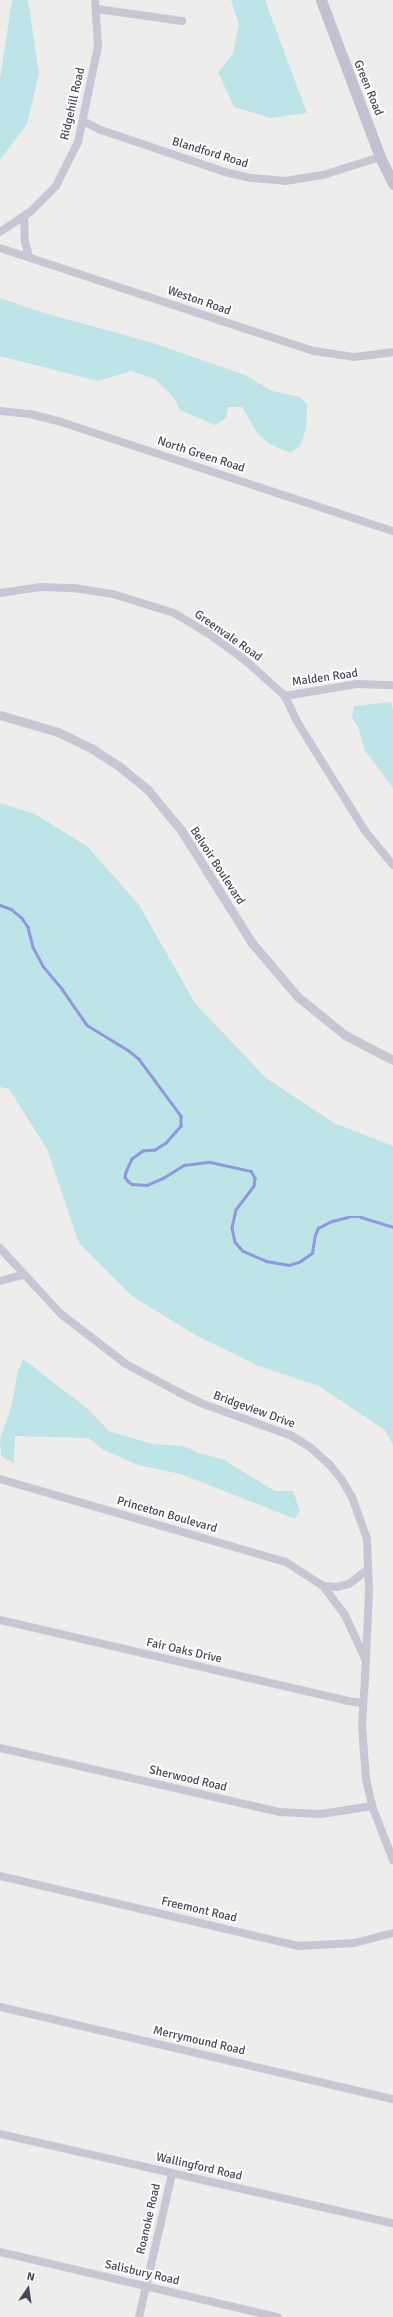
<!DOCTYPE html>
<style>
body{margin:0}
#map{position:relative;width:393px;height:2317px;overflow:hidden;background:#eeedeb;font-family:Signika,sans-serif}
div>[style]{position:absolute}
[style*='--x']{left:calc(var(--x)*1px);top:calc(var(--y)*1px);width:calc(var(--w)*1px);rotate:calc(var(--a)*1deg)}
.green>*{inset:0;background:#bde4e7}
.stream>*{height:2.5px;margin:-1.25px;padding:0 1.25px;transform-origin:1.25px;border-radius:1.25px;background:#9097df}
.minor>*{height:8px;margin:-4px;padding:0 4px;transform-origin:4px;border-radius:4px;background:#c8c6d4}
.tertiary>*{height:9px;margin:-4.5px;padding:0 4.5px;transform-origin:4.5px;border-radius:4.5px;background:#c8c6d4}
.secondary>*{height:11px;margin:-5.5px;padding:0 5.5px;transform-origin:5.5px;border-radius:5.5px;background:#c4c0d2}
span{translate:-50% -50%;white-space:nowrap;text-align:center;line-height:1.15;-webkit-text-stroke:4px #fff;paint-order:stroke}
.street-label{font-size:12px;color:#494656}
.north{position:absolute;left:8px;top:2269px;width:40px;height:40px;-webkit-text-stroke:3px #fff;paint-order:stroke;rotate:13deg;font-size:11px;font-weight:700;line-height:16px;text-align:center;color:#494656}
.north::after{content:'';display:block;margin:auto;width:14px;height:18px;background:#494656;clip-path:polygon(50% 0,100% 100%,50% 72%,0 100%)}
</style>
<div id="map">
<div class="green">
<div style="clip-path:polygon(12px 0,28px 0,39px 74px,27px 124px,0 160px,0 79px)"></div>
<div style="clip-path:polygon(231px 0,265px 0,307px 113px,270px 118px,234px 107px,218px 72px,233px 54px,239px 24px)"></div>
<div style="clip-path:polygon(0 298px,41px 312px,153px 343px,245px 375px,272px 391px,300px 397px,307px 404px,306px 429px,300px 446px,290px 453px,268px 443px,258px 434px,242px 407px,228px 407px,226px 418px,215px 425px,180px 410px,174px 398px,155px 379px,131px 371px,98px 381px,0 356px)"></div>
<div style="clip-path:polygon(391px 702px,393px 709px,393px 788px,364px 749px,359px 729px,352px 717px,354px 706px)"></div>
<div style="clip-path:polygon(0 803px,35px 814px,88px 847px,139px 905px,195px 1003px,266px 1078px,334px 1123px,393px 1146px,393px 1445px,385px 1430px,319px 1386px,259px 1366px,197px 1336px,132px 1296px,79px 1243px,47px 1149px,9px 1089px,0 1087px)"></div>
<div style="clip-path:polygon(23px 1359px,88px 1409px,109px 1431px,152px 1444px,184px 1446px,199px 1453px,224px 1460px,275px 1491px,293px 1491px,300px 1510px,295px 1519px,181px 1474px,138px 1465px,102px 1449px,89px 1438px,15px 1436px,14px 1463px,1px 1456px,0 1439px,11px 1408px,18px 1371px)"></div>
</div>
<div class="stream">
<div style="--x:0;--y:905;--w:12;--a:20"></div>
<div style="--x:11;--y:909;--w:14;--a:39"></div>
<div style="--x:22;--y:918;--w:11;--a:56"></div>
<div style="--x:28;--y:927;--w:21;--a:76"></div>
<div style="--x:33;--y:947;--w:21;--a:62"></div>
<div style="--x:43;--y:966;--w:30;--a:50"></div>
<div style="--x:62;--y:989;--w:44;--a:55.2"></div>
<div style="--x:87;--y:1025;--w:48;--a:31.4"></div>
<div style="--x:128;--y:1050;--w:14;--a:39"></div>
<div style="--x:139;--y:1059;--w:71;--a:53.6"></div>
<div style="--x:181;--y:1116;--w:10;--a:90"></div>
<div style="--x:181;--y:1126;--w:23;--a:131"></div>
<div style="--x:166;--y:1143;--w:13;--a:148"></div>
<div style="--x:155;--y:1150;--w:12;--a:175"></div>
<div style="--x:143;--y:1151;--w:14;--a:144"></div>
<div style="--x:132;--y:1159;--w:14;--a:115"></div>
<div style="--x:126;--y:1172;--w:5;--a:101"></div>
<div style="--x:125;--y:1177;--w:5;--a:53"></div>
<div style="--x:128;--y:1181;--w:5;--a:37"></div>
<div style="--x:132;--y:1184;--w:15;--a:4"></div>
<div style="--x:147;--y:1185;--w:17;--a:-24"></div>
<div style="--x:163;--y:1178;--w:25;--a:-32"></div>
<div style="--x:184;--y:1165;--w:26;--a:-7"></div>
<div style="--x:210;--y:1162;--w:42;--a:12.4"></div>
<div style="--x:251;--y:1171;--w:8;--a:60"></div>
<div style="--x:255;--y:1178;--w:8;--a:97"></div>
<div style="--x:254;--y:1186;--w:30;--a:127"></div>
<div style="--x:236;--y:1210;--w:18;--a:103"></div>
<div style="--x:232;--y:1228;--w:14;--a:78"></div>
<div style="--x:235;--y:1242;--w:12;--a:48"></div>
<div style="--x:243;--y:1251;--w:25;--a:23"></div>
<div style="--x:266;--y:1261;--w:23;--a:10"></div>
<div style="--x:289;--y:1265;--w:10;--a:-17"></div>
<div style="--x:299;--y:1262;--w:16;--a:-35"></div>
<div style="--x:312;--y:1253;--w:18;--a:-81"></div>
<div style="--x:315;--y:1235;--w:8;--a:-67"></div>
<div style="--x:318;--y:1228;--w:16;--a:-27"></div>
<div style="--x:332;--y:1221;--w:16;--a:-14"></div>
<div style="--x:348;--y:1217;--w:13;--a:0"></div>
<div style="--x:361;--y:1217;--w:34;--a:17"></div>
</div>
<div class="minor">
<div style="--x:97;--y:9;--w:86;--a:8"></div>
<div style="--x:83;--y:121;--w:20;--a:27"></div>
<div style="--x:101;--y:130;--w:131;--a:18.7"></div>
<div style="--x:225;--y:172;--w:28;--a:13"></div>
<div style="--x:252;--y:178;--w:33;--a:5"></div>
<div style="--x:285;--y:181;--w:38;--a:-9"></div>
<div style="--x:323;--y:175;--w:60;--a:-17.5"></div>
<div style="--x:24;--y:216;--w:25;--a:88"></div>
<div style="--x:25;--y:241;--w:16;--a:76"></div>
<div style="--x:0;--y:232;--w:37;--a:-34"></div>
<div style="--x:31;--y:211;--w:35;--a:-45"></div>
<div style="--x:56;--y:186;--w:49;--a:-63.4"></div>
<div style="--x:78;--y:142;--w:98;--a:-78.2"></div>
<div style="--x:98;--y:46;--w:46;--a:-93.7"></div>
<div style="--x:0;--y:248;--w:330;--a:18.2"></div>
<div style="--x:314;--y:351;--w:40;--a:8.5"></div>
<div style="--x:354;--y:357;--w:39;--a:-7"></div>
<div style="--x:0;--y:411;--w:30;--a:6"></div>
<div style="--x:30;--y:414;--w:29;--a:14"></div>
<div style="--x:58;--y:421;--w:353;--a:18.2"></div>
<div style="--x:0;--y:593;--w:40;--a:-8.5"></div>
<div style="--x:40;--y:587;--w:34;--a:2"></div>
<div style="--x:74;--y:588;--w:39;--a:9"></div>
<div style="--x:113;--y:594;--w:64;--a:17.3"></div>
<div style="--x:174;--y:613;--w:41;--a:31"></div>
<div style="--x:209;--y:634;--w:46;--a:36.1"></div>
<div style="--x:246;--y:661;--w:52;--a:41.9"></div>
<div style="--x:285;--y:696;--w:26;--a:65"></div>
<div style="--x:296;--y:720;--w:131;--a:58.1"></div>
<div style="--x:365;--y:831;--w:44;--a:50.5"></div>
<div style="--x:285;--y:696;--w:73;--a:-9.5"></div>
<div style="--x:357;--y:684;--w:36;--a:2"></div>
<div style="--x:0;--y:1248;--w:90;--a:47.3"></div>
<div style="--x:61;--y:1314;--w:82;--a:37.6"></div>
<div style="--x:126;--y:1364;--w:61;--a:28.2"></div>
<div style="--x:180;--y:1393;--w:29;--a:25"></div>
<div style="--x:206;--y:1405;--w:91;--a:19.8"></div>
<div style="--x:292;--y:1436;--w:22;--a:32"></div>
<div style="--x:311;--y:1448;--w:24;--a:42"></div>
<div style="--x:329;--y:1464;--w:21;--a:51"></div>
<div style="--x:342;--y:1480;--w:20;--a:60"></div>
<div style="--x:352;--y:1497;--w:45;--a:70.3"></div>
<div style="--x:367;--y:1539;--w:52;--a:87.8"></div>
<div style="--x:369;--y:1591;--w:66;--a:92.6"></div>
<div style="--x:0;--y:1281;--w:24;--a:-15"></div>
<div style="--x:0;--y:1479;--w:298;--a:16.2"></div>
<div style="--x:286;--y:1562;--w:44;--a:33"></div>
<div style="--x:323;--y:1586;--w:36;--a:53"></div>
<div style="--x:345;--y:1615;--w:51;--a:65.5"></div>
<div style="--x:366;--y:1661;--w:65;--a:93.5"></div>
<div style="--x:362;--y:1726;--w:53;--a:85.7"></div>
<div style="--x:366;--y:1779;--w:28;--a:77"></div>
<div style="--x:372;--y:1806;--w:58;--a:68.7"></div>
<div style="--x:323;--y:1586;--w:13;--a:4"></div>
<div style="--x:336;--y:1587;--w:13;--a:-13"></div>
<div style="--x:349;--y:1584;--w:24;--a:-38"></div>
<div style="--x:0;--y:1620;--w:356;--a:13.1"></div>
<div style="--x:347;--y:1701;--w:16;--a:7"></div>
<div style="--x:0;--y:1748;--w:286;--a:12.9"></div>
<div style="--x:279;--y:1812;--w:42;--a:2.7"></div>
<div style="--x:321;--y:1814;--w:52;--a:-8.9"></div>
<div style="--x:0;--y:1876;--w:306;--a:13.2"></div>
<div style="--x:298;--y:1946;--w:56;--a:-3.1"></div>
<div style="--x:354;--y:1943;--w:40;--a:-14.4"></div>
<div style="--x:0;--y:2007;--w:404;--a:13.2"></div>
<div style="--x:0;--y:2134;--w:403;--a:12.8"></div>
<div style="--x:0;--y:2252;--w:285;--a:13.2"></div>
<div style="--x:139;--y:2317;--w:147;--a:-77"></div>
</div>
<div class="tertiary">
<div style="--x:0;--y:715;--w:60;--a:16.3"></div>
<div style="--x:58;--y:732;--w:37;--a:26"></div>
<div style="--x:91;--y:748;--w:35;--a:33"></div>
<div style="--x:120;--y:767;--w:36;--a:39"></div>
<div style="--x:148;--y:790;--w:52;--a:50.5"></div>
<div style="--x:181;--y:830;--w:133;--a:57.9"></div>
<div style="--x:252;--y:943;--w:71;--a:49.6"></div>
<div style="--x:298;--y:997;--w:60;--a:39"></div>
<div style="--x:345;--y:1035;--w:54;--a:27.5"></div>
</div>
<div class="secondary">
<div style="--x:321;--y:0;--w:168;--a:69.4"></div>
<div style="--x:380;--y:157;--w:30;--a:64"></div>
</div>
<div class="street-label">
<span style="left:368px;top:88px;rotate:68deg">Green Road</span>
<span style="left:73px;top:104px;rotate:-77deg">Ridgehill Road</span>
<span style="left:210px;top:153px;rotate:17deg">Blandford Road</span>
<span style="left:199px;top:301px;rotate:19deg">Weston Road</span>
<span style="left:201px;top:455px;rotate:18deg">North Green Road</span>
<span style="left:228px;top:636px;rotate:35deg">Greenvale Road</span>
<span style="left:325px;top:678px;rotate:-8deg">Malden Road</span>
<span style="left:217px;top:866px;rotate:57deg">Belvoir Boulevard</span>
<span style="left:254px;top:1410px;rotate:20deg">Bridgeview Drive</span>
<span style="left:167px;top:1515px;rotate:16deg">Princeton Boulevard</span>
<span style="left:184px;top:1651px;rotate:13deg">Fair Oaks Drive</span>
<span style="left:188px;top:1779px;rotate:13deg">Sherwood Road</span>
<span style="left:199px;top:1910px;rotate:13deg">Freemont Road</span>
<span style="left:199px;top:2041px;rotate:13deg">Merrymound Road</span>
<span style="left:199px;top:2167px;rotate:13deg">Wallingford Road</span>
<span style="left:149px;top:2219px;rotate:-77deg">Roanoke Road</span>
<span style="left:142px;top:2273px;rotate:13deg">Salisbury Road</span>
</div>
<div class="north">N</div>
</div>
